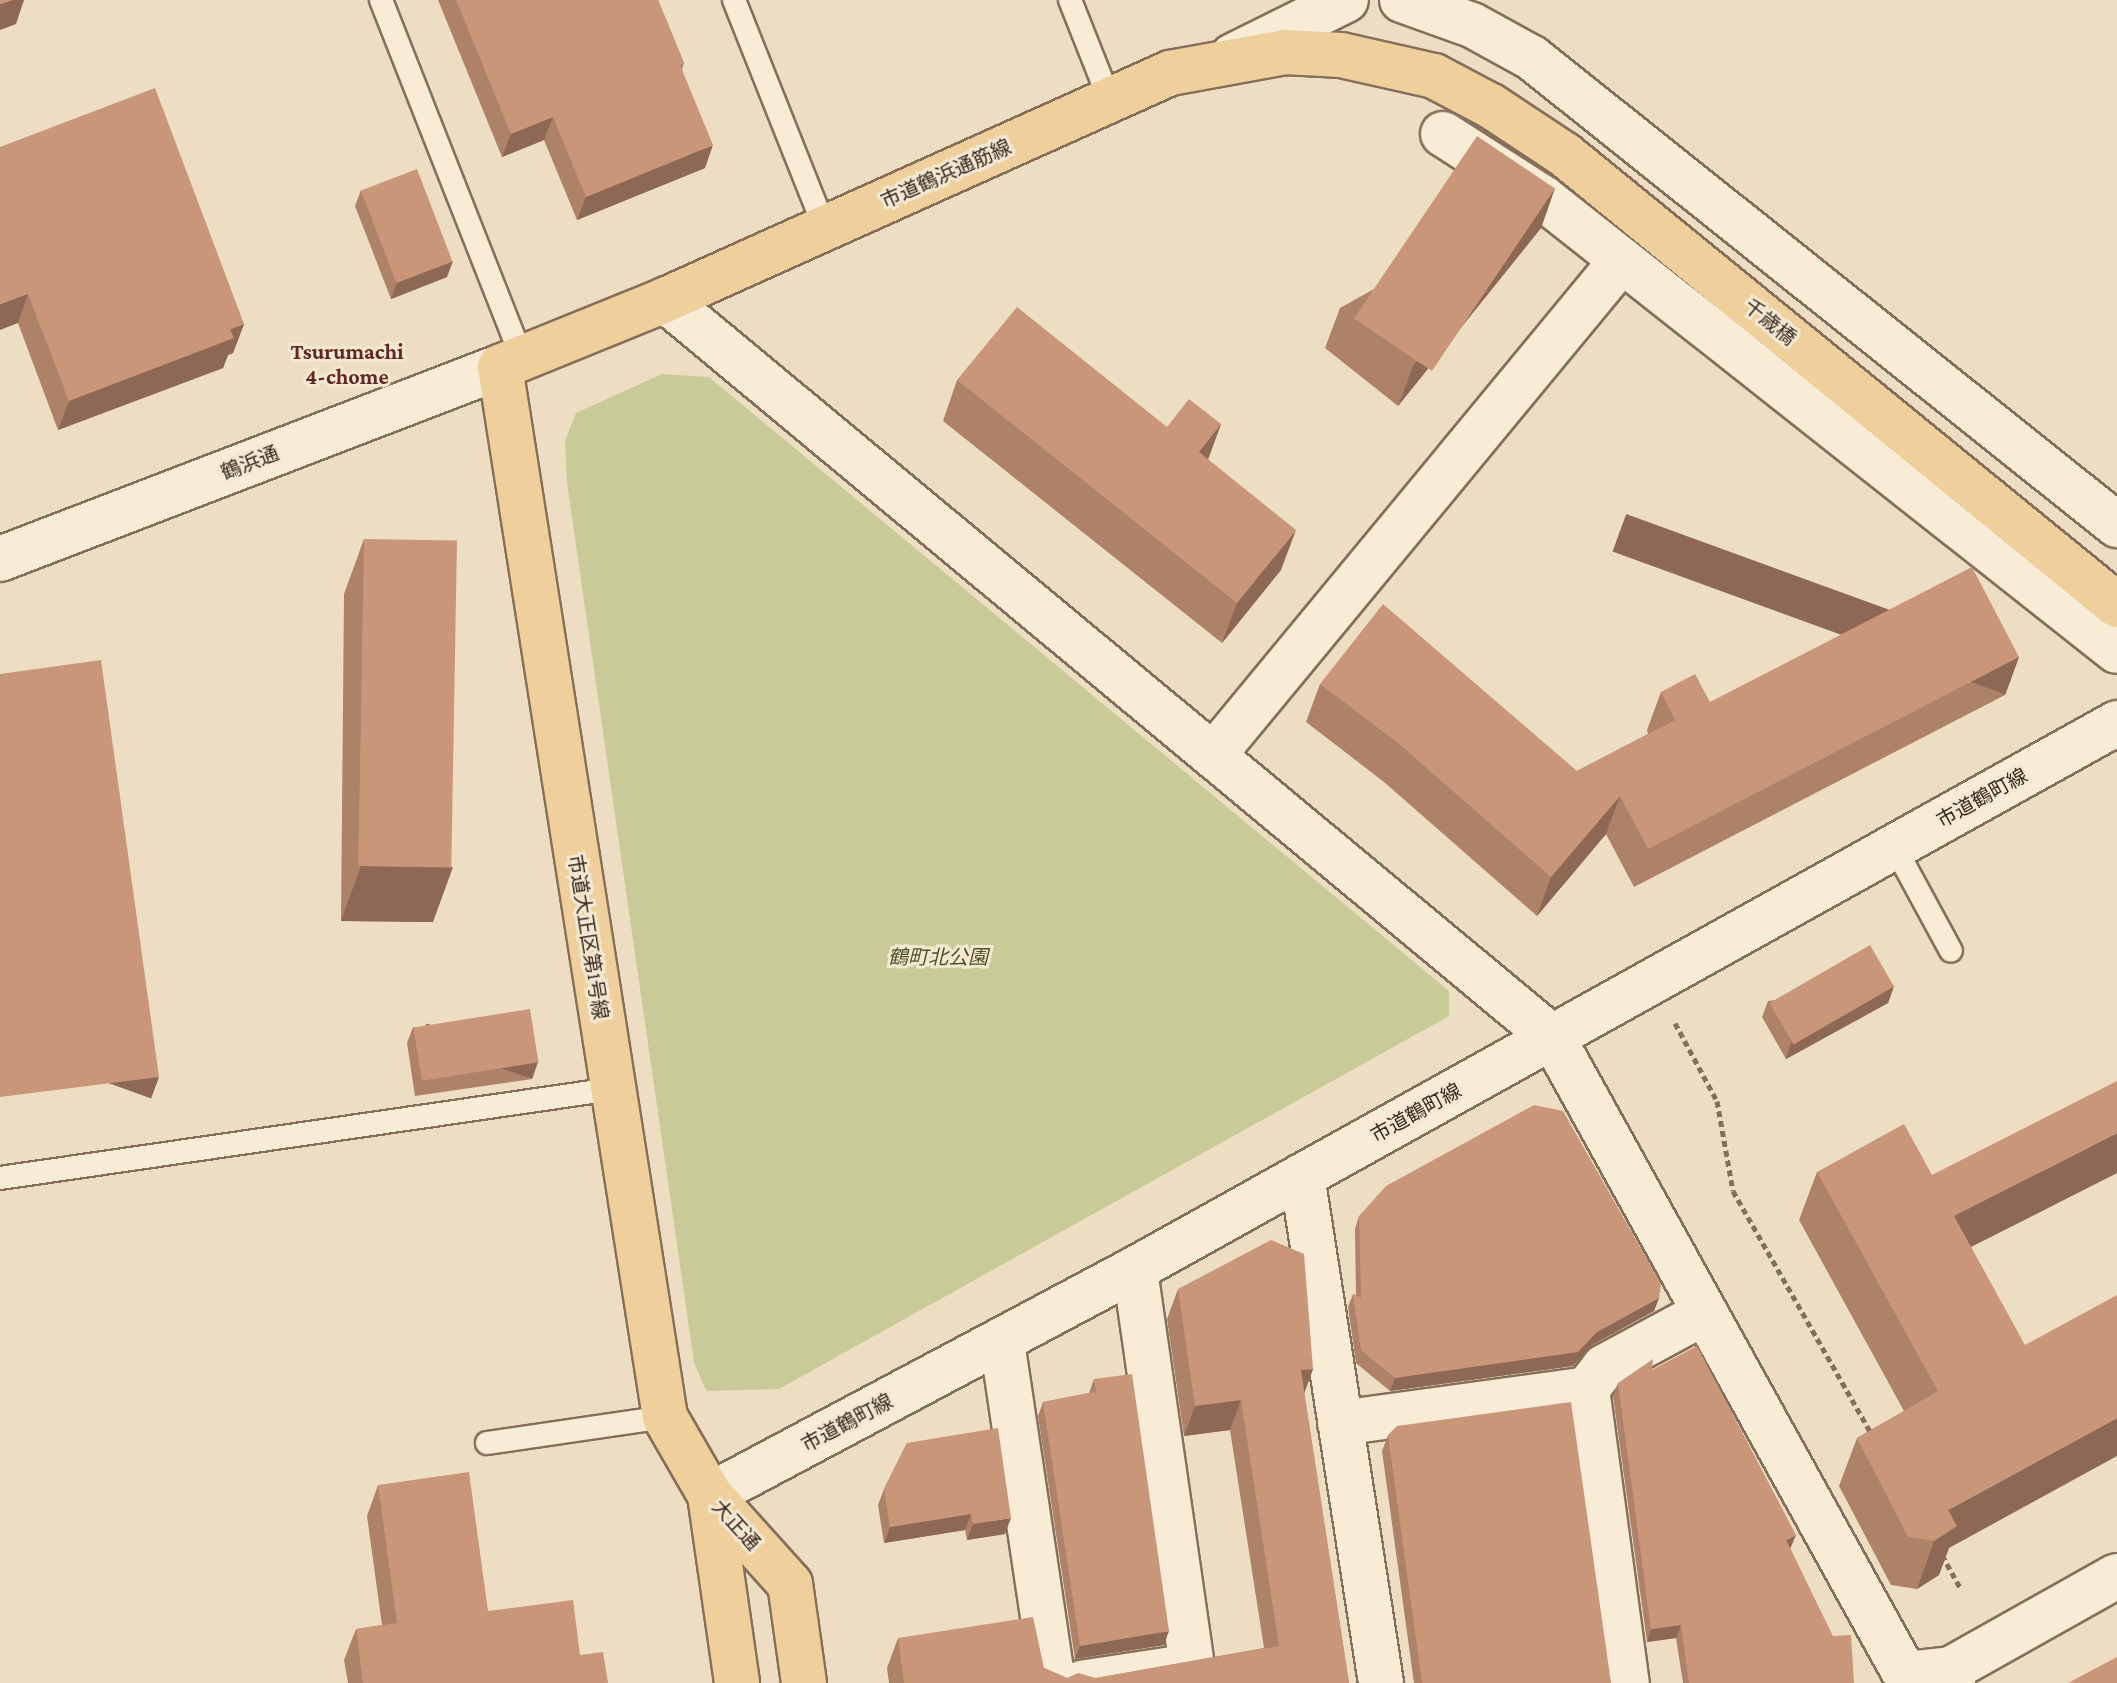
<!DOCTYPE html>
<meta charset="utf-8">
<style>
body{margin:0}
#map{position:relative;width:2117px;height:1683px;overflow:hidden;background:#eddec3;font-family:"Crimson Pro","Noto Sans JP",serif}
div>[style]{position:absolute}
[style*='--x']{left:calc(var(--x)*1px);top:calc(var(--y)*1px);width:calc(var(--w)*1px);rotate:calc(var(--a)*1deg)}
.green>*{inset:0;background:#c8cb97}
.path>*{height:5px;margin-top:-2.5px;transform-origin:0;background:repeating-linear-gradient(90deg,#866f5a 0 6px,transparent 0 10px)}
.roads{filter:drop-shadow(2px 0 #866f5a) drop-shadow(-2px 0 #866f5a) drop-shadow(0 2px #866f5a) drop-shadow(0 -2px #866f5a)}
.lane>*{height:22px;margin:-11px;padding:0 11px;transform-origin:11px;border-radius:11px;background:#f8ecd6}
.street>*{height:44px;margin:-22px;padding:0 22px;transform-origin:22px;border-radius:22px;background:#f8ecd6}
.secondary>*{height:44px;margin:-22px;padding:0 22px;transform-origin:22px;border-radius:22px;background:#f8ecd6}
.primary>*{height:44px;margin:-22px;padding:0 22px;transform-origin:22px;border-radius:22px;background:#efd09c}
.wall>*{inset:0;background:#ae8169}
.shaded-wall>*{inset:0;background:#8d6955;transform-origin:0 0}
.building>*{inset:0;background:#ca967a;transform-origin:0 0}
span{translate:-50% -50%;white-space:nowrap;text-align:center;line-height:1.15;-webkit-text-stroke:6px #f4e8d3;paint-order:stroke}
.street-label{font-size:20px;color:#37281e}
.park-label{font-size:20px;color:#4a5325;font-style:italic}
.neighbourhood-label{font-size:22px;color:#62281f;font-weight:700}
</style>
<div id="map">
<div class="green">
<div style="clip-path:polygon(662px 374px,709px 377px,1449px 991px,1449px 1016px,779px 1389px,706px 1391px,694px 1362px,567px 483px,565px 441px,576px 413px)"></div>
</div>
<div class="path">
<div style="--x:1675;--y:1023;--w:89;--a:61.7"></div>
<div style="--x:1717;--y:1101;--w:91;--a:79.9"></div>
<div style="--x:1733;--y:1191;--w:282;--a:60.3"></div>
<div style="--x:1942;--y:1555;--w:38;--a:61"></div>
</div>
<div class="roads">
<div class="lane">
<div style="--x:381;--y:0;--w:385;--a:68.5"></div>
<div style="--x:734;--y:0;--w:246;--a:68.3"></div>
<div style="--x:1070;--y:0;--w:109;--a:68.4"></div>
<div style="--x:1894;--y:846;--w:119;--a:61.5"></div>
<div style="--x:0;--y:1178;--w:618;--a:-8.27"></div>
<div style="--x:487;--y:1443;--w:180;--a:-8.3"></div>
</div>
<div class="street">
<div style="--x:1402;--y:0;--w:74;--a:19.7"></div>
<div style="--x:1472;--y:25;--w:68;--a:28.8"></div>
<div style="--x:1532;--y:58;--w:749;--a:38.6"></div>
<div style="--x:1233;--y:56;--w:126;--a:-26.4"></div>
<div style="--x:1443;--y:134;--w:119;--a:32.6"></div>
<div style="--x:1543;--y:198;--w:731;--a:38.28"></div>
<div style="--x:1215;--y:753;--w:639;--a:-50.46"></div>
<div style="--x:1002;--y:1342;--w:345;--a:81.5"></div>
<div style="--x:1587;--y:1389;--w:297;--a:82.3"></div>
<div style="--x:1340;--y:1423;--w:249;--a:-7.8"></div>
<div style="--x:1587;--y:1389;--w:28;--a:-52"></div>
<div style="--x:1604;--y:1367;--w:111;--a:-28.4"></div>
<div style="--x:710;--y:1495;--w:481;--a:-28"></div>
<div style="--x:1135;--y:1269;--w:1124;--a:-29.07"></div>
<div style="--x:1081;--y:1683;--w:112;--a:-8.7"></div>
<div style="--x:1192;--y:1666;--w:401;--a:-98.2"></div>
</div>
<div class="secondary">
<div style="--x:665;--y:300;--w:1155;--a:39.73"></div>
<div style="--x:1553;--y:1038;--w:727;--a:61.04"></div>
<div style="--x:1905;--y:1674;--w:46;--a:-6.2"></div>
<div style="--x:0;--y:559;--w:536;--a:-21.01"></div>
<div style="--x:1302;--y:1176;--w:513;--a:81.14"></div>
<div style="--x:1953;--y:1683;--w:14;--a:-98"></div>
<div style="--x:1951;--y:1669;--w:190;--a:-29.3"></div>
</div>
<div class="primary">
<div style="--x:710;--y:1495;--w:190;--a:81.8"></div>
<div style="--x:804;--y:1683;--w:100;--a:-98"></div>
<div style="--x:790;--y:1584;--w:120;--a:-132"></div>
<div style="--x:710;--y:1495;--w:90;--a:-120"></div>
<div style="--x:665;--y:1417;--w:1063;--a:-98.93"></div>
<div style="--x:500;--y:367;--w:178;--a:-22.1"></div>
<div style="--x:665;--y:300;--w:554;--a:-24.2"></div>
<div style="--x:1170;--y:73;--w:117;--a:-10.3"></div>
<div style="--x:1285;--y:52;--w:56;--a:3.1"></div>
<div style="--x:1341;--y:55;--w:95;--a:12.7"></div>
<div style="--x:1434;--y:76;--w:64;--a:27.8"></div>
<div style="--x:1491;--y:106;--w:89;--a:33.5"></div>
<div style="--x:1565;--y:155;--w:712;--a:39.19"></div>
</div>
</div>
<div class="wall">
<div style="clip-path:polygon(438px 0,658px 0,684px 63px,682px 69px,705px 168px,577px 220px,544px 140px,502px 157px)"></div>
<div style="clip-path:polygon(0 147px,244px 324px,233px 353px,228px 355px,223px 368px,58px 430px,18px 323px)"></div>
<div style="clip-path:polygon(1555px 188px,1541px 228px,1398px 406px,1325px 348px,1340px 308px)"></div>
<div style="clip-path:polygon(361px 190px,447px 277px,391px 299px,355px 206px)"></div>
<div style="clip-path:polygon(957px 380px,1167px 427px,1221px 424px,1208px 460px,1281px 570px,1222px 643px,943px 421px)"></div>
<div style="clip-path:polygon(364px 539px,433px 922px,341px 921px,344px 594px)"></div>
<div style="clip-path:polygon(2019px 657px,2005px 695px,1634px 887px,1606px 834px,1537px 916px,1384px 782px,1306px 722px,1320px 684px,1577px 771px,1648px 734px,1647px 730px,1661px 692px,1710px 702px)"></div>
<div style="clip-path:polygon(1894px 986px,1888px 1003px,1786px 1059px,1762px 1017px,1768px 1001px)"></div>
<div style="clip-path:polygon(413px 1027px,532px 1079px,415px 1096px,407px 1043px)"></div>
<div style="clip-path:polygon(1817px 1172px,1932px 1175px,2117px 1173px,1971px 1247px,1949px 1548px,1939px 1575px,1917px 1589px,1891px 1585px,1839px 1486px,1857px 1438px,1904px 1411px,1799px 1220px)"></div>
<div style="clip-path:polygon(1359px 1216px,1659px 1298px,1654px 1311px,1592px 1345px,1573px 1366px,1390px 1391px,1356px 1363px,1348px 1307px,1353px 1294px,1356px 1295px,1355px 1229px)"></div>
<div style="clip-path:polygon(1178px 1289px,1313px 1369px,1304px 1393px,1349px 1683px,889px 1683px,887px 1668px,898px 1638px,1044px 1668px,1067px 1678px,1096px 1678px,1264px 1648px,1230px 1430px,1184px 1436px,1167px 1319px)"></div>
<div style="clip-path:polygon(1652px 1370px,1791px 1547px,1790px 1548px,1854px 1683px,1683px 1683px,1676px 1638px,1647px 1642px,1613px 1396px,1618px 1383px)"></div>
<div style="clip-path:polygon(1094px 1379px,1164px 1645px,1075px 1659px,1038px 1416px,1043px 1402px,1089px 1393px)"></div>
<div style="clip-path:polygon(1388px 1435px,1611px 1683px,1414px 1683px,1382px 1451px)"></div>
<div style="clip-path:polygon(907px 1443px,1005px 1534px,967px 1540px,965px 1530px,884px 1543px,878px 1505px,884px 1489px)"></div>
<div style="clip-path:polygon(378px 1485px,488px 1611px,580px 1655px,608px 1683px,348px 1683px,344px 1660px,356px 1629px,382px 1625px,367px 1516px)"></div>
</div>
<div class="shaded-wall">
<div style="clip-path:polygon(12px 0,24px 0,16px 24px,0 30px,0 4px)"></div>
<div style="clip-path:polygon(553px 117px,544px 140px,502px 157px,511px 134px)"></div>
<div style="clip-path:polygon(713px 145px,705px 168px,577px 220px,586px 197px)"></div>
<div style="clip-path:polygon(1555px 188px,1541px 228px,1398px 406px,1413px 366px)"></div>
<div style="clip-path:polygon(453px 261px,447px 277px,391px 299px,397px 282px)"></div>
<div style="clip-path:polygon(28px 294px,18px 323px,0 330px,0 304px)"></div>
<div style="clip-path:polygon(244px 324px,233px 353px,228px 355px,223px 368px,58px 430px,69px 401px)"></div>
<div style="clip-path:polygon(1221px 424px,1206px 464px,1199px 452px)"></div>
<div style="clip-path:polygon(1296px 530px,1281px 570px,1222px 643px,1237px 603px)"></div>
<div style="left:2019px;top:657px;width:40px;height:418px;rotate:110deg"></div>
<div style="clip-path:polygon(1620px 796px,1606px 834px,1537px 916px,1551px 877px)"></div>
<div style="clip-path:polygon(361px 866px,453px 867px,433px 922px,341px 921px)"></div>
<div style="clip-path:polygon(1894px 986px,1888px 1003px,1786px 1059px,1791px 1043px)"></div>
<div style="left:538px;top:1062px;width:18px;height:118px;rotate:109deg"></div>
<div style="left:159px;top:1077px;width:23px;height:160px;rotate:110deg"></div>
<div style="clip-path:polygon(2117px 1133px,2117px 1173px,1937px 1264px,1954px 1216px)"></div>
<div style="clip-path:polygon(1659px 1298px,1654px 1311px,1592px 1345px,1573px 1366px,1390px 1391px,1395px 1378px,1597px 1332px)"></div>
<div style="clip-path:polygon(1313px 1369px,1302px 1399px,1301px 1370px)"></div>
<div style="clip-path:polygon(1241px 1400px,1230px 1430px,1184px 1436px,1195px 1406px)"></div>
<div style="clip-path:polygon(2117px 1418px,2117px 1456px,1949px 1548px,1939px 1575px,1917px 1589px,1934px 1541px,1948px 1510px)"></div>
<div style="clip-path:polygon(971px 1514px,965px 1530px,884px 1543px,890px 1527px)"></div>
<div style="clip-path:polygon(1011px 1518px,1005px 1534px,967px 1540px,973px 1524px)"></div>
<div style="clip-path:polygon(1796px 1535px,1791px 1547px,1782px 1553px,1786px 1540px)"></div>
<div style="clip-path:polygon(1681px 1625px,1676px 1638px,1647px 1642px,1651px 1629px)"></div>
<div style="clip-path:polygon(1169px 1631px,1164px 1645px,1075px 1659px,1080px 1646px)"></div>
</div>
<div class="building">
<div style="clip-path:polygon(0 0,12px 0,0 4px)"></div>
<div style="clip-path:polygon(456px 0,658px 0,684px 63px,680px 65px,713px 145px,586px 197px,553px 117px,511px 134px)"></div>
<div style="clip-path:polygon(155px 88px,244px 324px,230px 329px,234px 338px,69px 401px,28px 294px,0 304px,0 147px)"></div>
<div style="left:1477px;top:136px;width:94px;height:220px;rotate:34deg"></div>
<div style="left:417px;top:169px;width:99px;height:60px;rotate:69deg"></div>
<div style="clip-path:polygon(1017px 307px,1167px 427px,1189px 399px,1221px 424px,1199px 452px,1296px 530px,1237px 603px,957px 380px)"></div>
<div style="left:364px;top:539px;width:93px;height:327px;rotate:1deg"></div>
<div style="clip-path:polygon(1972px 567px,2019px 657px,1648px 849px,1620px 796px,1551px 877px,1398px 743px,1320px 684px,1383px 604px,1577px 771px,1675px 720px,1661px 692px,1695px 674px,1710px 702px)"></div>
<div style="clip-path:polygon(101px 660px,159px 1077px,0 1097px,0 674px)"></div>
<div style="left:1870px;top:945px;width:48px;height:116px;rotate:60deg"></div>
<div style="left:530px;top:1009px;width:54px;height:118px;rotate:81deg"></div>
<div style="clip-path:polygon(2117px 1081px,2117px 1133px,1954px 1216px,2025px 1345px,2117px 1295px,2117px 1418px,1948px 1510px,1957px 1526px,1934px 1541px,1908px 1537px,1857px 1438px,1938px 1391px,1817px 1172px,1904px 1124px,1932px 1175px)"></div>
<div style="clip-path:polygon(1534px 1105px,1563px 1111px,1661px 1284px,1659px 1298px,1597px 1332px,1578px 1352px,1395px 1378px,1361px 1350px,1353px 1294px,1361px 1298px,1359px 1216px,1386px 1186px)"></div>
<div style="clip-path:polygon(1271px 1240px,1304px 1254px,1313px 1369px,1301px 1370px,1349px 1683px,904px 1683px,898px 1638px,1033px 1617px,1044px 1668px,1067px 1678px,1078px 1673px,1096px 1678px,1279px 1646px,1241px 1400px,1195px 1406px,1178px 1289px)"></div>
<div style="clip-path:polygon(1697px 1346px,1796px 1535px,1786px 1540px,1833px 1636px,1851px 1635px,1854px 1683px,1689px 1683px,1681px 1625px,1651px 1629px,1618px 1383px,1653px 1359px,1652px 1370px)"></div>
<div style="clip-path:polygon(1132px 1374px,1169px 1631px,1080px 1646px,1043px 1402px,1096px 1392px,1094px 1379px)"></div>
<div style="clip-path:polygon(1571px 1402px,1611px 1683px,1422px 1683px,1388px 1435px,1397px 1426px)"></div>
<div style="clip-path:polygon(998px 1428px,1011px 1518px,973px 1524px,971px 1514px,890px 1527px,884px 1489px,907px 1443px)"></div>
<div style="clip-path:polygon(469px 1472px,488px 1611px,573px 1600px,580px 1655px,603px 1652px,608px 1683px,363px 1683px,356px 1629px,397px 1623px,378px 1485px)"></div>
<div style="clip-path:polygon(2117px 1657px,2117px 1683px,2068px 1683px)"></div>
</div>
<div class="street-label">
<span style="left:946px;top:174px;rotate:-24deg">市道鶴浜通筋線</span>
<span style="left:1770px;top:322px;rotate:39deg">千歳橋</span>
<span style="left:250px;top:463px;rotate:-21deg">鶴浜通</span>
<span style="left:1982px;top:798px;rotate:-29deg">市道鶴町線</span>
<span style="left:588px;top:937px;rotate:81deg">市道大正区第1号線</span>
<span style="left:1416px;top:1113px;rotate:-29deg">市道鶴町線</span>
<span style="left:847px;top:1423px;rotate:-28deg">市道鶴町線</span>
<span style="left:736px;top:1525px;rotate:48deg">大正通</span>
</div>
<div class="park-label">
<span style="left:938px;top:957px">鶴町北公園</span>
</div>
<div class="neighbourhood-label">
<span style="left:347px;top:364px">Tsurumachi<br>4-chome</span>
</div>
</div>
